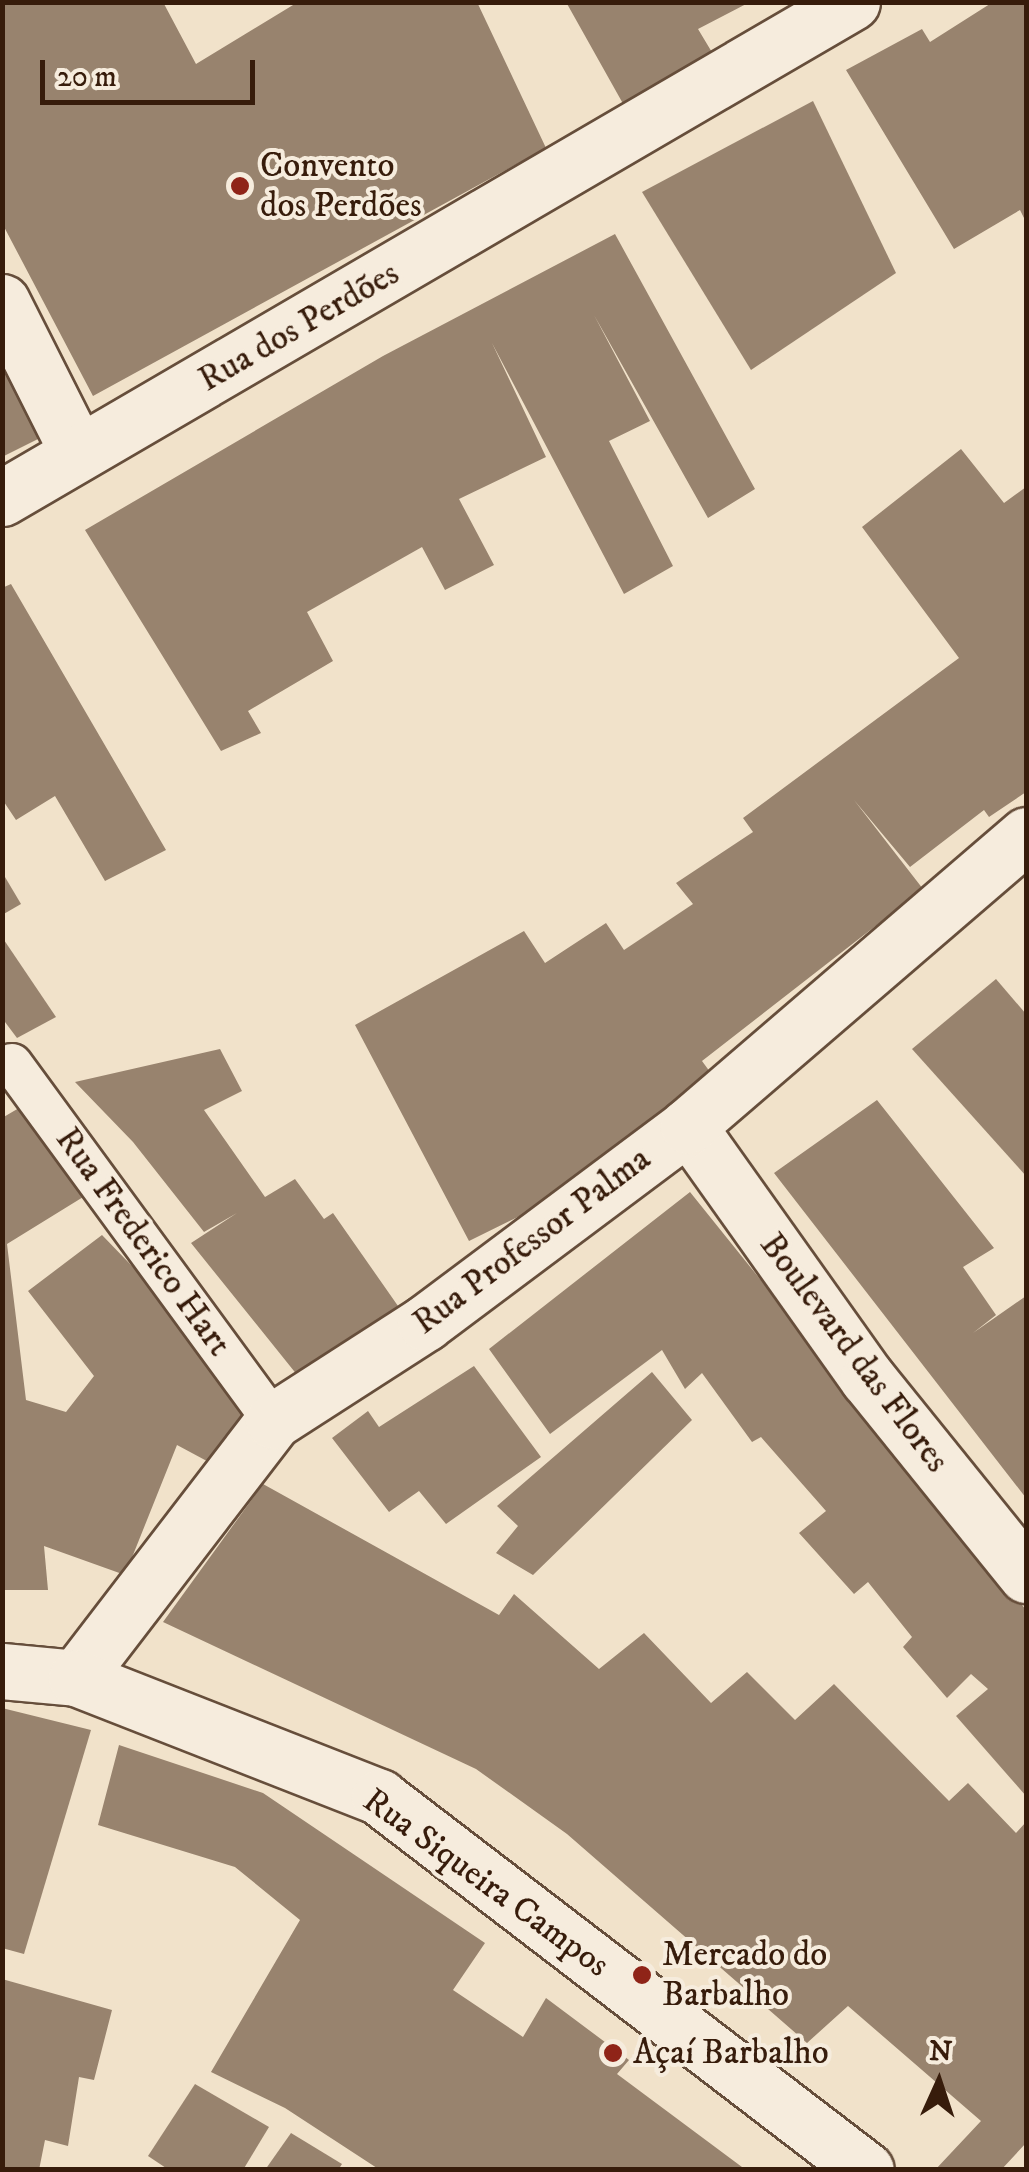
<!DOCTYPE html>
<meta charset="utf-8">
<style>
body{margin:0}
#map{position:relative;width:1029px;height:2172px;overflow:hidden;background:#f1e2ca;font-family:"IM FELL DW Pica",serif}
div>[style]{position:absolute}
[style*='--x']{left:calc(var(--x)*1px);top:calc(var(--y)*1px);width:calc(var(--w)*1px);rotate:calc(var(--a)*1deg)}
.building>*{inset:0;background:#98836e}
.roads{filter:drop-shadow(2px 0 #664e3b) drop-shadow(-2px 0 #664e3b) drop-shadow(0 2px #664e3b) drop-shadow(0 -2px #664e3b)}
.lane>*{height:40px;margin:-20px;padding:0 20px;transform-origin:20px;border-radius:20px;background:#f6ecdd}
.street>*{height:55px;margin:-27.5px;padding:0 27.5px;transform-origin:27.5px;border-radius:27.5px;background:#f6ecdd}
.secondary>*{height:55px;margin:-27.5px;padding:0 27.5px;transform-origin:27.5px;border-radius:27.5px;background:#f6ecdd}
.dots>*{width:28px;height:28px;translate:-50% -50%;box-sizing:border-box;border:5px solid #f6ecdd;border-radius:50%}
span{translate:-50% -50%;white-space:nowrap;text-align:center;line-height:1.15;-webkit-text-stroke:8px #f6ecdd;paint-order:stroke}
.poi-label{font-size:35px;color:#371c0b}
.left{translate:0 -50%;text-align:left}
.street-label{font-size:35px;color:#371c0b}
.frame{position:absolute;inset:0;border:5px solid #371c0b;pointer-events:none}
.north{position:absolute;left:889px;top:2032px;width:100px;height:100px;-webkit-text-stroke:8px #f6ecdd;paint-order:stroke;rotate:3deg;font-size:28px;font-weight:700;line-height:40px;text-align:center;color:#371c0b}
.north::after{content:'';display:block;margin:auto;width:35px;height:45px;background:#371c0b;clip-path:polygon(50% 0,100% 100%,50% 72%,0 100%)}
.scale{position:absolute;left:40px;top:60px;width:215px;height:45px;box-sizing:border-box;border:5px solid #371c0b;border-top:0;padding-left:12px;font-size:30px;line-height:35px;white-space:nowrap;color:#371c0b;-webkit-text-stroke:8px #f6ecdd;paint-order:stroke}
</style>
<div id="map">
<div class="building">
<div style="clip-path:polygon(2px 2px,163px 2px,196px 64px,298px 2px,477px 2px,546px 148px,93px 396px,2px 223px)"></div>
<div style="clip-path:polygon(566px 2px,750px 2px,698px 29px,716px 59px,626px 109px)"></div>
<div style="clip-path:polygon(993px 2px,1026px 2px,1026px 222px,1020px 210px,954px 249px,846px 70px,922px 29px,930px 42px)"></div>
<div style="clip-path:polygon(813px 101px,896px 273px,751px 370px,642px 192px)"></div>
<div style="clip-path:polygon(615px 234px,755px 489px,708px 518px,594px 315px,650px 421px,609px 441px,673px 566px,624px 594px,492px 343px,546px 457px,459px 499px,494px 565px,445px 590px,422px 547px,307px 612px,333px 661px,248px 711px,261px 733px,221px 751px,85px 530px,383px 356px)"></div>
<div style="clip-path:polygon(2px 345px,50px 433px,2px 457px)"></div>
<div style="clip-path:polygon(961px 449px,1004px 503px,1026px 487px,1026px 792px,989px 817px,984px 810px,910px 867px,854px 800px,923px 889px,702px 1061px,713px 1076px,528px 1212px,469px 1241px,355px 1025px,524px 931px,545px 963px,606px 923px,624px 950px,693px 904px,676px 883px,753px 832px,743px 818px,959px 658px,862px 527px)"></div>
<div style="clip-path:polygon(11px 584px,166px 850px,105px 881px,55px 796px,16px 820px,2px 799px,2px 588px)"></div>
<div style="clip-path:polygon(2px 872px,21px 904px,2px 915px)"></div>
<div style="clip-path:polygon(2px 937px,56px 1017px,17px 1038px,2px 1018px)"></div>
<div style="clip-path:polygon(996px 979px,1026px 1014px,1026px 1176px,912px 1049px)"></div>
<div style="clip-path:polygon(220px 1049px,242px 1091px,204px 1110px,265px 1197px,295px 1179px,324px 1219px,333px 1213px,405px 1316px,302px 1381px,191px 1243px,237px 1213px,204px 1232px,133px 1142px,75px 1082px)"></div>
<div style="clip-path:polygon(877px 1100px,994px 1248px,963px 1267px,996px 1315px,973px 1333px,1026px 1296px,1026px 1498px,774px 1173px)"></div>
<div style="clip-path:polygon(19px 1108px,88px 1194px,7px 1244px,26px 1400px,66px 1412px,94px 1376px,28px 1291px,102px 1235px,159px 1294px,252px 1411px,218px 1467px,177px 1445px,125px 1575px,44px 1546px,48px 1590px,2px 1590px,2px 1118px)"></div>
<div style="clip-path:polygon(690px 1192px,1026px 1610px,1026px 1796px,956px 1716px,988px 1689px,971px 1674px,947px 1698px,903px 1647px,912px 1637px,868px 1582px,854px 1594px,799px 1533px,826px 1511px,761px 1437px,752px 1442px,702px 1373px,685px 1389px,662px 1350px,550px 1434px,489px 1349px)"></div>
<div style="clip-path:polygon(474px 1366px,541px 1457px,446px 1524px,419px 1491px,389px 1512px,332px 1438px,368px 1411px,379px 1427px)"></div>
<div style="clip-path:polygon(652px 1372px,692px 1420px,533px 1575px,496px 1553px,518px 1526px,497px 1506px)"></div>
<div style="clip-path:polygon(263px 1484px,499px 1615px,514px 1594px,599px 1669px,644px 1633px,711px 1703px,747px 1672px,795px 1720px,834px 1684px,949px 1801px,968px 1783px,1016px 1833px,1026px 1822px,1026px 2143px,1001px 2170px,935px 2170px,981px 2121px,848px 2006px,807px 2043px,567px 1834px,476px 1769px,163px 1622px)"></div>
<div style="clip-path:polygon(2px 1708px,91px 1730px,24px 1954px,2px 1948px)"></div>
<div style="clip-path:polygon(119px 1745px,263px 1793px,485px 1943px,453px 1990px,523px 2037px,546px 1998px,629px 2060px,617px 2074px,746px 2170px,380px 2170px,285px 2108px,211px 2072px,300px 1920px,235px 1867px,98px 1825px)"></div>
<div style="clip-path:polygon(2px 1979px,112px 2010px,94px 2080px,79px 2077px,68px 2146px,45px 2140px,39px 2170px,2px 2170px)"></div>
<div style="clip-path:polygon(195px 2084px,269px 2127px,243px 2170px,169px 2170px,148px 2156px)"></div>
<div style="clip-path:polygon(291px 2133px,342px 2164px,338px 2170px,265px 2170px)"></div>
</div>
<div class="roads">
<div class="lane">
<div style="--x:12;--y:1064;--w:442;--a:53.8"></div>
</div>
<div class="street">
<div style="--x:688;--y:1126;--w:310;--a:54.6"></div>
<div style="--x:868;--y:1379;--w:252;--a:51.1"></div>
<div style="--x:76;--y:1678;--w:324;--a:-52.5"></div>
<div style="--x:273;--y:1421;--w:181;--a:-32.8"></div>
<div style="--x:425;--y:1323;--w:329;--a:-36.8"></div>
<div style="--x:688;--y:1126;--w:446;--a:-40.7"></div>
</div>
<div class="secondary">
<div style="--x:2;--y:302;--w:169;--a:63.3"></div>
<div style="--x:2;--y:498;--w:984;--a:-30.26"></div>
<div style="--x:2;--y:1671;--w:74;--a:5.4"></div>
<div style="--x:76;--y:1678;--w:326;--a:21.4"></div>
<div style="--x:379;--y:1797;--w:613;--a:37.45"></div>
</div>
</div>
<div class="dots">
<div style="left:240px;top:186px;background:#8f2418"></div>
<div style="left:642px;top:1975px;background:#8f2418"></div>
<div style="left:613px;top:2053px;background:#8f2418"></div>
</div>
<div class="poi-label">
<span class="left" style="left:260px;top:186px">Convento<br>dos Perdões</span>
<span class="left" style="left:662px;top:1975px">Mercado do<br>Barbalho</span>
<span class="left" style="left:633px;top:2053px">Açaí Barbalho</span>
</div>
<div class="street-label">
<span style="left:299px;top:327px;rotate:-30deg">Rua dos Perdões</span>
<span style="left:532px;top:1241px;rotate:-37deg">Rua Professor Palma</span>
<span style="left:143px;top:1242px;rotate:54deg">Rua Frederico Hart</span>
<span style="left:854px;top:1353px;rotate:53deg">Boulevard das Flores</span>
<span style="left:486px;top:1883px;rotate:36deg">Rua Siqueira Campos</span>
</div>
<div class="frame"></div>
<div class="north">N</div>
<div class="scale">20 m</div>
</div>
